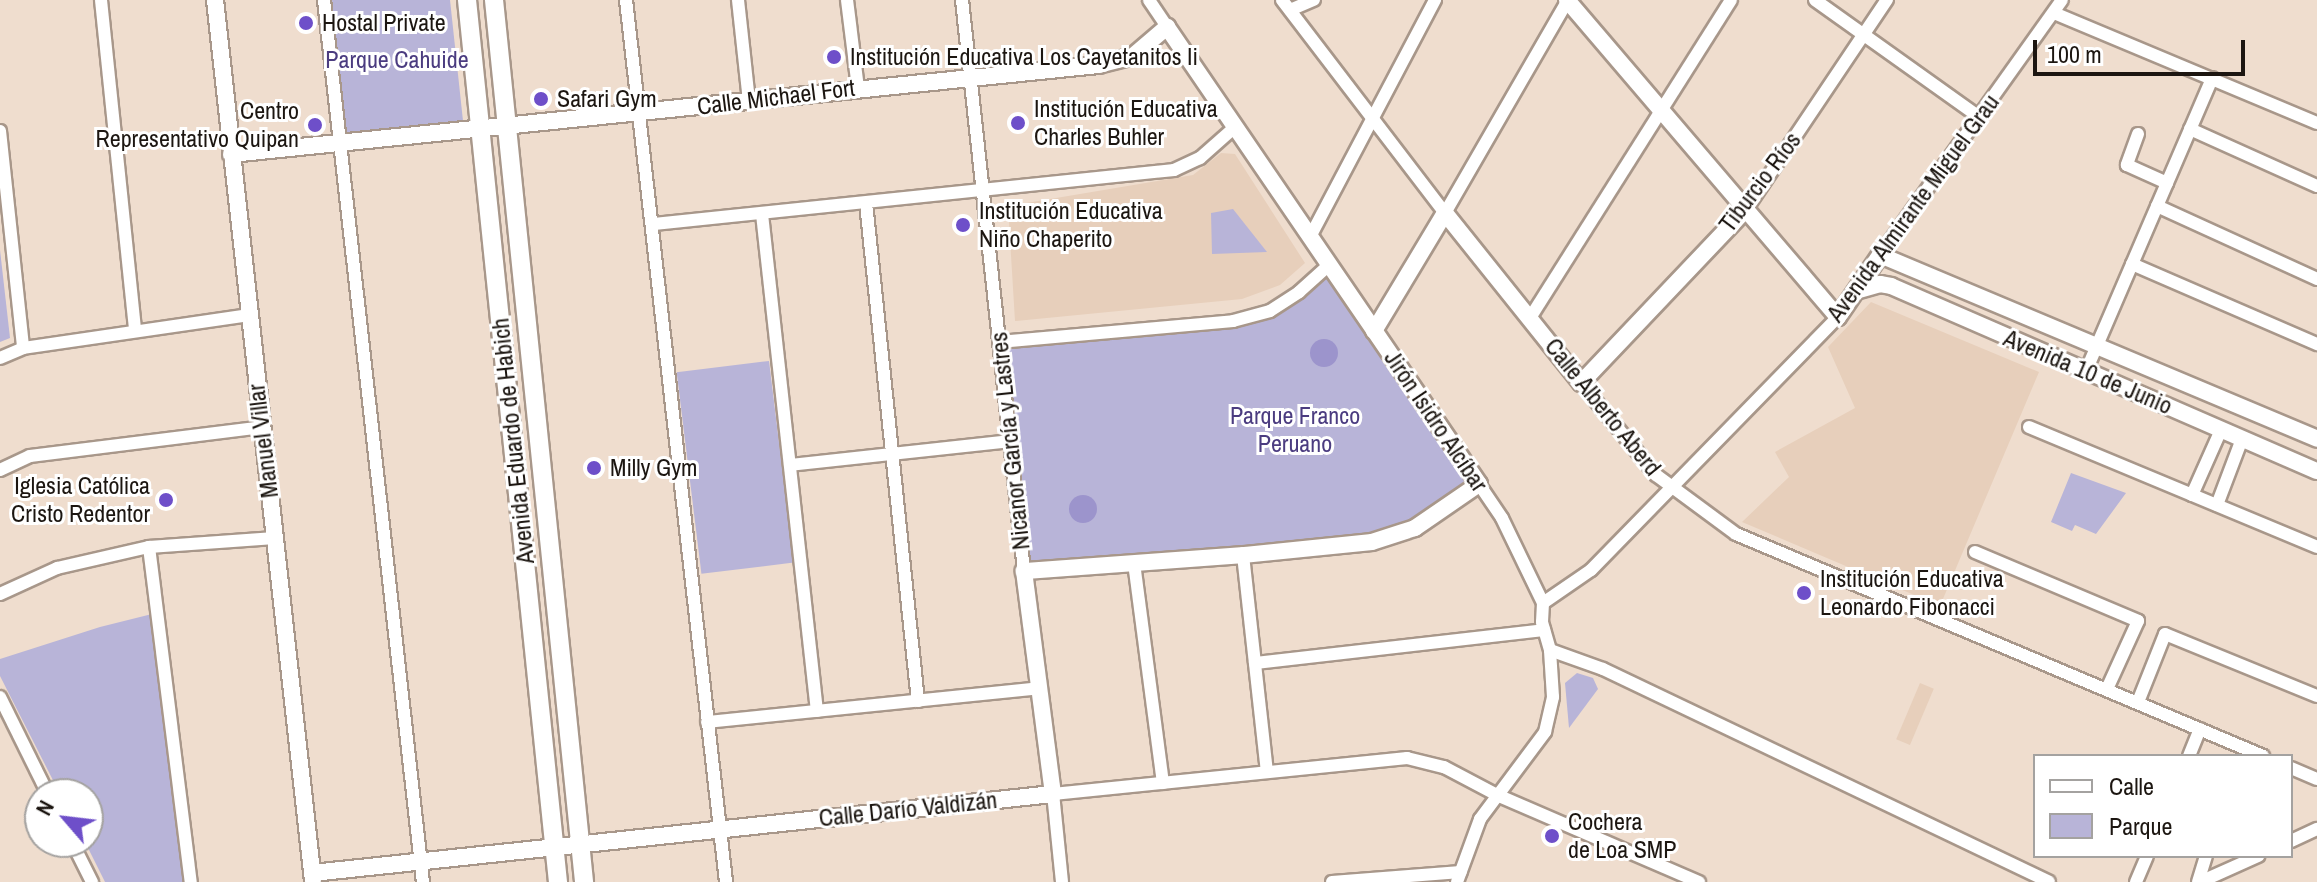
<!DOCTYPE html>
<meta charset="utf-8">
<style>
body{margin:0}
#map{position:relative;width:2317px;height:882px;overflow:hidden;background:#efddce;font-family:"Archivo Narrow",sans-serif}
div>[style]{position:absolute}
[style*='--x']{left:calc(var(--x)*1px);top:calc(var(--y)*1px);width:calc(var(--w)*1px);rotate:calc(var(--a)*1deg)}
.built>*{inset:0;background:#e7cfbb;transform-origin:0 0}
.green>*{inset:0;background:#b8b4d8;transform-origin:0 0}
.water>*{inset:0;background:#9c94cc}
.round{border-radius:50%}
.roads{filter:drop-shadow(2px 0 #a8978a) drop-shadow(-2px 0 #a8978a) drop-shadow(0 2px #a8978a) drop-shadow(0 -2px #a8978a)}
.street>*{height:12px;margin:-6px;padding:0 6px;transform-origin:6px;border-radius:6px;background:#fff}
.secondary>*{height:16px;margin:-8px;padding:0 8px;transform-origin:8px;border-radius:8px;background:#fff}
.primary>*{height:18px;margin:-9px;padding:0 9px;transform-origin:9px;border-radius:9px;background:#fff}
.dots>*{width:22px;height:22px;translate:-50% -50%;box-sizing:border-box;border:4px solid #fff;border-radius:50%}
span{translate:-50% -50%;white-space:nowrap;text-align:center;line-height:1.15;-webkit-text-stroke:6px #fff;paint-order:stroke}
.poi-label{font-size:24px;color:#1c1611}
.left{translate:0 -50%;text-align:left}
.right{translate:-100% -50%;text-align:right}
.park-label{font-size:24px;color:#4b3c80}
.street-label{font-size:24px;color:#1c1611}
.legend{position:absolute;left:2033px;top:754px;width:260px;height:104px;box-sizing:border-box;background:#fff;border:2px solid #a4a2a0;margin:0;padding:10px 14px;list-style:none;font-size:24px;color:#1c1611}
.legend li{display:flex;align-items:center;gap:16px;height:40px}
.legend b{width:40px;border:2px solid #a4a2a0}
.north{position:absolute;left:24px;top:778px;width:80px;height:80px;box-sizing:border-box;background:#fff;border:2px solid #a4a2a0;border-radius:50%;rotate:298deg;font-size:22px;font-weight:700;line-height:32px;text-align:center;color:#1c1611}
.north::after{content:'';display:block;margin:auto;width:28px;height:36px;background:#6e4fc9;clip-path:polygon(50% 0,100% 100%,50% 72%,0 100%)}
.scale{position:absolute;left:2033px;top:40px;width:212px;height:36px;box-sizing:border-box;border:4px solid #1c1611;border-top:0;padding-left:10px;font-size:24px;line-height:28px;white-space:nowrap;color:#1c1611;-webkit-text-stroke:6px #fff;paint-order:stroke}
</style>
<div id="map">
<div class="built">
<div style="clip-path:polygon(1221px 153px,1235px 154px,1305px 263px,1280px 285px,1242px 299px,1015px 321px,1008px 206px,1193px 175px)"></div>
<div style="clip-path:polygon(1871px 302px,2039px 372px,1940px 606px,1742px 522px,1789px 477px,1775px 452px,1855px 408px,1828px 347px)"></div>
<div style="left:1920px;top:683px;width:15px;height:61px;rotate:23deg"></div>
</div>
<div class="green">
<div style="clip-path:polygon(332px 0,450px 0,463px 121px,459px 125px,351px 137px,345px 131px)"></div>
<div style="clip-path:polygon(1233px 209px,1267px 252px,1212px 254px,1211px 213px)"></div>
<div style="clip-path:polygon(0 250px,10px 338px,0 342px)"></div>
<div style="clip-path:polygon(1329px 265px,1479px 484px,1388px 538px,1024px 571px,999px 342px,1270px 311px)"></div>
<div style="left:769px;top:361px;width:203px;height:93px;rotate:83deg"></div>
<div style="clip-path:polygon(2071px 473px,2126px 493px,2096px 534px,2075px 525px,2072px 531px,2051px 522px)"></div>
<div style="clip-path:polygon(156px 613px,187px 882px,105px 882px,85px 842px,88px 842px,88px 794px,60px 794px,0 676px,0 659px,100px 627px)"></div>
<div style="clip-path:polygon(1577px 673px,1593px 678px,1598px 689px,1569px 728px,1565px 683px)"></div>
</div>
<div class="water">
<div class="round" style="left:1310px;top:339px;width:28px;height:28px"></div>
<div class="round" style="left:1069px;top:495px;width:28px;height:28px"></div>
</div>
<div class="roads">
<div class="street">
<div style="--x:101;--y:0;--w:332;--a:84.1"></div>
<div style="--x:324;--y:0;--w:888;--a:83.6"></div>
<div style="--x:626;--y:0;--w:888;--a:83.53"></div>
<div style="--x:738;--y:0;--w:102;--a:83.8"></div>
<div style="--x:847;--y:0;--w:89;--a:82.9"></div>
<div style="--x:962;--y:0;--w:574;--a:83.8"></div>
<div style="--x:1149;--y:0;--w:32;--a:56"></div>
<div style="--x:1282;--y:0;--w:268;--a:52.6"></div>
<div style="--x:1445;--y:213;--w:246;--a:-60"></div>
<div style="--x:1815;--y:0;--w:201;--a:35.5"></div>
<div style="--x:1290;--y:10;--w:26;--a:-23"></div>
<div style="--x:2054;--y:13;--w:285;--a:22.7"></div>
<div style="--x:2190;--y:129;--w:139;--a:24.2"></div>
<div style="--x:0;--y:131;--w:218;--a:83.9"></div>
<div style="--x:2138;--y:134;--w:33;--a:110"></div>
<div style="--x:2127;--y:165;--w:44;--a:24.2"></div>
<div style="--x:866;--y:203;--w:501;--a:84.04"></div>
<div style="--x:2157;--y:206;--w:176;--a:24.5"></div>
<div style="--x:1747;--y:208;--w:251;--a:-56.1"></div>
<div style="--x:762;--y:214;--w:500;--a:83.69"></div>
<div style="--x:654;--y:224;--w:523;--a:-5.93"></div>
<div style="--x:1174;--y:170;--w:29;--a:-25"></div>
<div style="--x:1200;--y:158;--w:47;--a:-41.5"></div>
<div style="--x:1310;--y:237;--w:268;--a:-62.2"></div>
<div style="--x:1880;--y:255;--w:313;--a:-54.5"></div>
<div style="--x:2132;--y:264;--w:202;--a:23.4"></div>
<div style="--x:1530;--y:318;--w:376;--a:-57.7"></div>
<div style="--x:999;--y:342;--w:235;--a:-5.1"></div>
<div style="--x:1233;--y:321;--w:38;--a:-15"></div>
<div style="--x:1270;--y:311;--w:35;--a:-33"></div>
<div style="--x:1299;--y:292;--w:40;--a:-42"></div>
<div style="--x:0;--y:358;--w:25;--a:-23"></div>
<div style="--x:23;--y:348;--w:228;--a:-8.3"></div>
<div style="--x:2086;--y:371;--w:319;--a:-66.7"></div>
<div style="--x:1581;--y:383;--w:119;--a:50.8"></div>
<div style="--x:1656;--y:475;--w:99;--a:36.4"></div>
<div style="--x:1736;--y:534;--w:572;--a:22.84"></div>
<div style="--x:2029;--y:427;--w:312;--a:22.6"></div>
<div style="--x:790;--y:465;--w:221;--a:-6.2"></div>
<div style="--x:0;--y:470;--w:33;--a:-25"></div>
<div style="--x:30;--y:456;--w:234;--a:-7.1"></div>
<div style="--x:2192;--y:495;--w:71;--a:-66"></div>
<div style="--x:2217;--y:505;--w:71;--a:-69.3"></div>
<div style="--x:149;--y:547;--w:338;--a:82.9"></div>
<div style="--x:1975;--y:552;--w:177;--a:22.9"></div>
<div style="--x:2138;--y:621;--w:75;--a:114.5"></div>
<div style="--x:1243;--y:555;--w:218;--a:83.7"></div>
<div style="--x:1134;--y:563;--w:222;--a:82.5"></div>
<div style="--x:0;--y:594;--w:63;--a:-24.5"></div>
<div style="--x:57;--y:568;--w:94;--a:-12.9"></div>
<div style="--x:149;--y:547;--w:126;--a:-4.1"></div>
<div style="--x:1543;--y:603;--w:58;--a:-34.5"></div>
<div style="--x:1591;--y:570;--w:354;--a:-45.7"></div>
<div style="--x:1550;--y:650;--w:56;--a:19.7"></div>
<div style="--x:1603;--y:669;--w:494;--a:25.5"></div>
<div style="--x:1255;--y:663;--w:291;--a:-6.5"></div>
<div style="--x:0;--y:697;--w:108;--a:63.7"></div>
<div style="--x:2138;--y:702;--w:73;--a:-68.3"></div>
<div style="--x:2165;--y:634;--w:164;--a:22.2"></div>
<div style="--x:707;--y:722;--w:335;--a:-5.8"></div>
<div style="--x:2189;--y:756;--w:29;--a:-68"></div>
<div style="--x:2291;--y:768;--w:28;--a:23"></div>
<div style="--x:2291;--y:841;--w:29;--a:-25"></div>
<div style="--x:72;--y:842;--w:45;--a:63.4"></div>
<div style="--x:1062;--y:882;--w:88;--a:-95.8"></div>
<div style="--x:1053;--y:794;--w:356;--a:-5.8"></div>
<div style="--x:1407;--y:758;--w:38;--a:14"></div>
<div style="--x:1444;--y:767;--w:60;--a:27.8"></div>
<div style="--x:1497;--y:795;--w:220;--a:23.3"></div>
<div style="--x:1332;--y:882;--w:129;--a:-4.4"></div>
<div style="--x:1457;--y:882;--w:67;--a:-69.9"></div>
<div style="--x:1480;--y:819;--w:109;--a:-53.2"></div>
<div style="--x:1545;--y:732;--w:36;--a:-77"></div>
<div style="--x:1553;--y:697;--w:47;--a:-93.7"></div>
<div style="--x:1550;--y:650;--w:29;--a:-106"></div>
<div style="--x:1542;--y:622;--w:19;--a:-87"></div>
<div style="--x:1543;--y:603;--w:94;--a:-115.8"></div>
<div style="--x:1502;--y:518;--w:41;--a:-124.1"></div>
<div style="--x:2136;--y:882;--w:28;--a:-67"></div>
<div style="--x:2198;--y:882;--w:27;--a:-73"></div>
<div style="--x:2200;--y:882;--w:64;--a:-24.1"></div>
</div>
<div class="secondary">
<div style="--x:215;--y:0;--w:886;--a:83.65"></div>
<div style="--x:1567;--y:0;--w:417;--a:49.5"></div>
<div style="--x:1838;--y:317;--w:75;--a:-55.9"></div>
<div style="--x:1880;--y:255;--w:474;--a:22.8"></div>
<div style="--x:231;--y:154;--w:872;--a:-5.86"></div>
<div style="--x:1098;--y:65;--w:36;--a:-14"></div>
<div style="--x:1133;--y:56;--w:45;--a:-40.5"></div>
<div style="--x:1167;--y:27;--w:553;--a:55.68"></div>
<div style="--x:1479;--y:484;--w:78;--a:145.5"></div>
<div style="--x:1415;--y:528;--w:45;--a:162"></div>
<div style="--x:1372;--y:542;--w:130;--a:174.2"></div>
<div style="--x:1243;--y:555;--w:220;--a:175.8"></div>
<div style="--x:1024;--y:571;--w:225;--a:82.6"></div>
<div style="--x:1053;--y:794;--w:744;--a:173.91"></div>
<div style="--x:1859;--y:290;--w:22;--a:-16"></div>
<div style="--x:1880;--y:284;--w:11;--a:10"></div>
<div style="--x:1891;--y:286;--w:464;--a:23.5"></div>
<div style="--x:1374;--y:331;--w:138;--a:-59"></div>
<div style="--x:1445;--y:213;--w:218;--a:51.3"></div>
<div style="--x:1581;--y:383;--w:241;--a:-46.5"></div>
</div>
<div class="primary">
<div style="--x:467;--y:0;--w:887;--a:84.11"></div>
<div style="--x:494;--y:0;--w:887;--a:84.17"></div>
</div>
</div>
<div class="dots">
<div style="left:306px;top:23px;background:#6e4fc9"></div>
<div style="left:834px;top:57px;background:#6e4fc9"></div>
<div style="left:541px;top:99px;background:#6e4fc9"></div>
<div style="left:1018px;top:123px;background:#6e4fc9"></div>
<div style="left:315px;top:125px;background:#6e4fc9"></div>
<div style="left:963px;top:225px;background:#6e4fc9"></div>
<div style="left:594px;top:468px;background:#6e4fc9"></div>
<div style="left:166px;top:500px;background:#6e4fc9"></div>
<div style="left:1804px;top:593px;background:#6e4fc9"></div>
<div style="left:1552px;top:836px;background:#6e4fc9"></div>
</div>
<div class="poi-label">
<span class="left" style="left:322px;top:23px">Hostal Private</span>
<span class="left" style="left:850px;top:57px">Institución Educativa Los Cayetanitos Ii</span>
<span class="left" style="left:557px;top:99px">Safari Gym</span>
<span class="left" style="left:1034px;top:123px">Institución Educativa<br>Charles Buhler</span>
<span class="right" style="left:299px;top:125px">Centro<br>Representativo Quipan</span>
<span class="left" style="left:979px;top:225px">Institución Educativa<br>Niño Chaperito</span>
<span class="left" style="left:610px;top:468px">Milly Gym</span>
<span class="right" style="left:150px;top:500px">Iglesia Católica<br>Cristo Redentor</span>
<span class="left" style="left:1820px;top:593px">Institución Educativa<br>Leonardo Fibonacci</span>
<span class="left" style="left:1568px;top:836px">Cochera<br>de Loa SMP</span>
</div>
<div class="park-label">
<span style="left:397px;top:60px">Parque Cahuide</span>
<span style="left:1295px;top:430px">Parque Franco<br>Peruano</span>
</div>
<div class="street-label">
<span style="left:776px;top:97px;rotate:-7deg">Calle Michael Fort</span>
<span style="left:1760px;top:182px;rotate:-53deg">Tiburcio Ríos</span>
<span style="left:1913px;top:208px;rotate:-54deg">Avenida Almirante Miguel Grau</span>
<span style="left:2088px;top:372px;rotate:23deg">Avenida 10 de Junio</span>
<span style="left:1603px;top:407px;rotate:51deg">Calle Alberto Aberd</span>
<span style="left:1436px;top:421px;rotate:56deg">Jirón Isidro Alcíbar</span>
<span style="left:263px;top:441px;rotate:-97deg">Manuel Villar</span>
<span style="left:513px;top:441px;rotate:-96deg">Avenida Eduardo de Habich</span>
<span style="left:1010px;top:441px;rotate:-96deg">Nicanor García y Lastres</span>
<span style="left:908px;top:809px;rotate:-6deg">Calle Darío Valdizán</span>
</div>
<ul class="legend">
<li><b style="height:10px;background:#fff"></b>Calle</li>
<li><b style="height:22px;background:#b8b4d8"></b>Parque</li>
</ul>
<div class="north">N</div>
<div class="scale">100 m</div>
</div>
